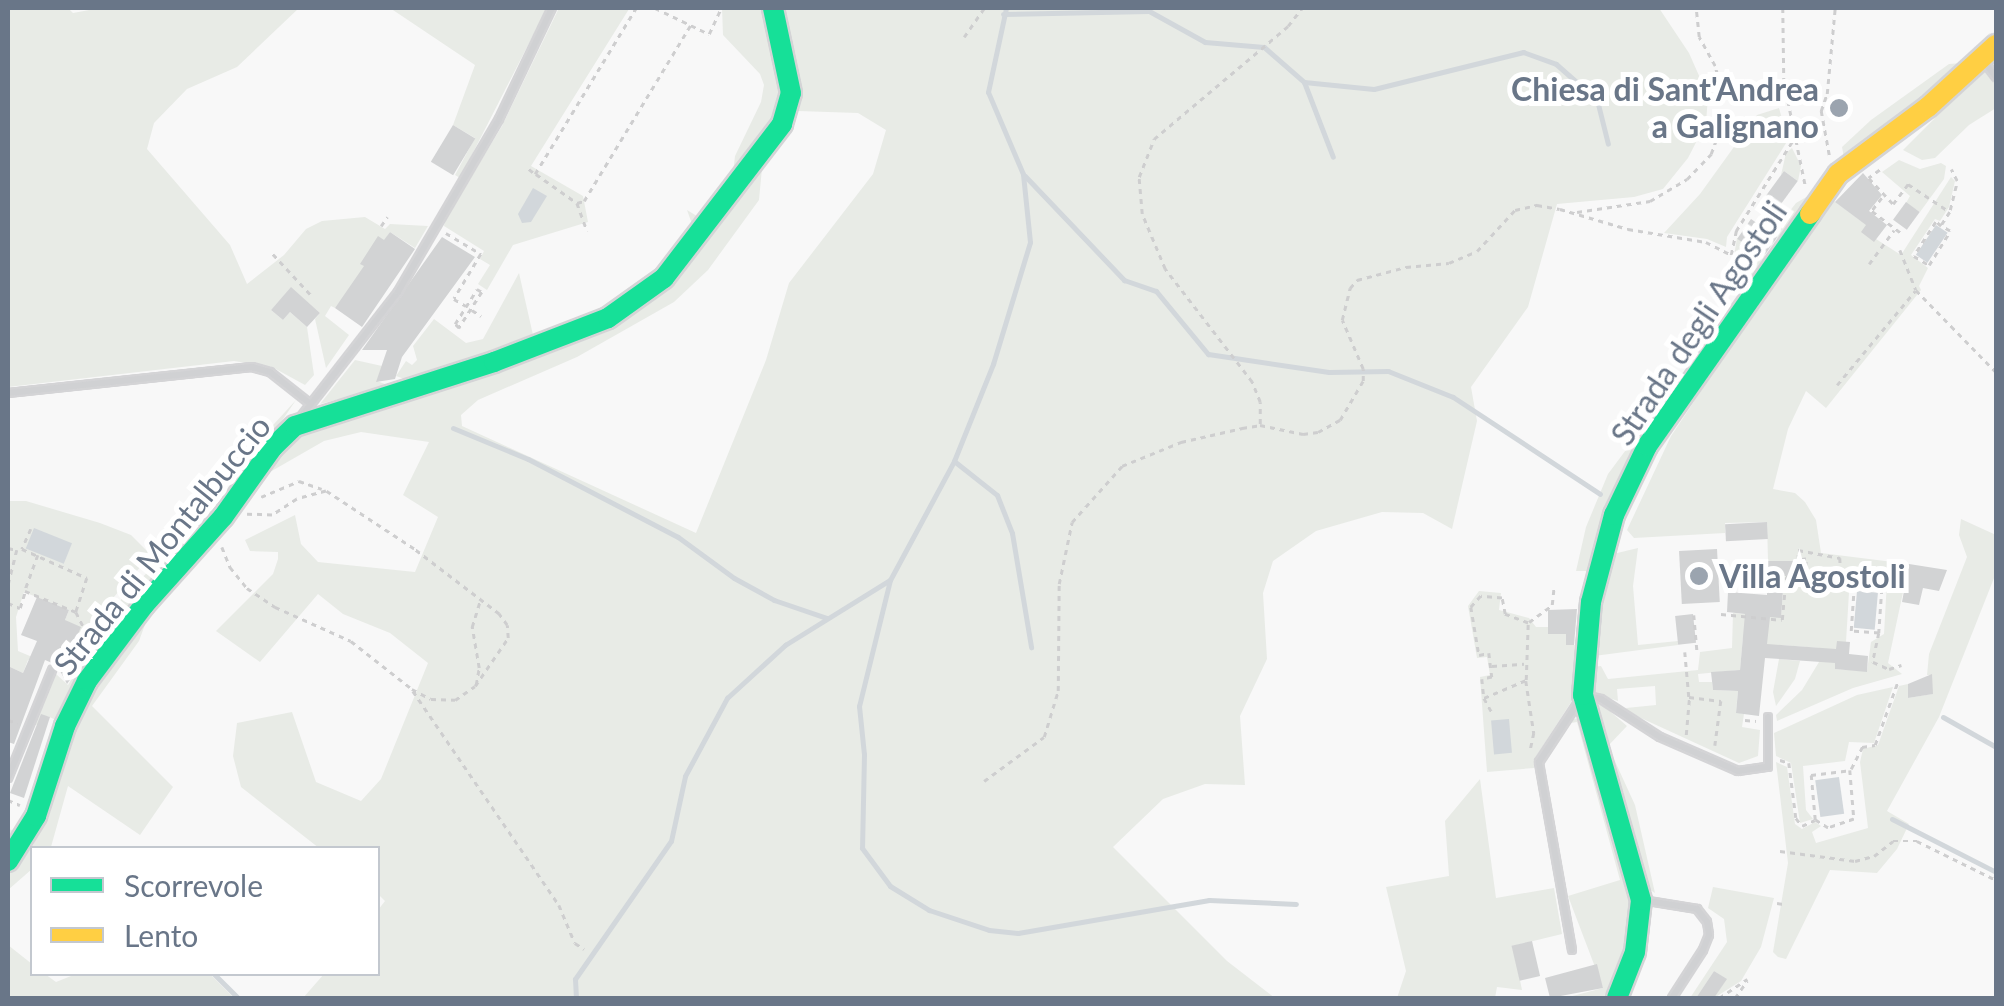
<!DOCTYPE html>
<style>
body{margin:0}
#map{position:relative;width:2004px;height:1006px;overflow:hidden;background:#f8f8f8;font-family:Lato,sans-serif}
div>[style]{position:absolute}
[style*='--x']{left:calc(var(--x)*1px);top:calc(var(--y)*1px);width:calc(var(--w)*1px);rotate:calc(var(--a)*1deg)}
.green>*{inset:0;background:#e8ebe6}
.water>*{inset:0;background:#d2d7db;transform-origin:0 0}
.stream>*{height:5px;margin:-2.5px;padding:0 2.5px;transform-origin:2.5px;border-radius:2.5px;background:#d2d7db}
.building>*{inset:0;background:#d2d3d4;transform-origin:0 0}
.path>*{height:2.5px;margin-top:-1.25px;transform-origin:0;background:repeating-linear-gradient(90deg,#cececf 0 5px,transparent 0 10px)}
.roads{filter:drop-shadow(2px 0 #d4d4d6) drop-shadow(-2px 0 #d4d4d6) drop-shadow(0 2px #d4d4d6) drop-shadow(0 -2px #d4d4d6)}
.lane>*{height:6px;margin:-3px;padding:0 3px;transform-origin:3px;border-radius:3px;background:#d0d1d3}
.fast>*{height:20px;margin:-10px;padding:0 10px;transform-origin:10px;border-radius:10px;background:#16e098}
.slow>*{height:20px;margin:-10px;padding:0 10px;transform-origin:10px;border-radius:10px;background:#ffcf43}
.dots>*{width:28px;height:28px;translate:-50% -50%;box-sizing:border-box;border:5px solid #fff;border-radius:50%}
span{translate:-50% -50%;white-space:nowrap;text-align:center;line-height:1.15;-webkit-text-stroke:10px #fff;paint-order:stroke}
.poi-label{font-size:32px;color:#697688;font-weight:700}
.right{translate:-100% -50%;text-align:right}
.left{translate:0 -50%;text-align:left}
.street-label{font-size:32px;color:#697688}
.frame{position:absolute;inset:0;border:10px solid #697688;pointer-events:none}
.legend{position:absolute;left:30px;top:846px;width:350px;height:130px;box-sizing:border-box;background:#fff;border:2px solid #c3c8cf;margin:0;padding:12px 18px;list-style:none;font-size:30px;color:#697688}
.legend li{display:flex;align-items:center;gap:20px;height:50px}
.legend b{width:50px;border:2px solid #c3c8cf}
</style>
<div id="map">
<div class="green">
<div style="clip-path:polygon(8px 8px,68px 8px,73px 13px,100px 8px,299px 8px,237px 67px,187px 89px,154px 123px,147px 149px,230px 245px,247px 284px,284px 255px,306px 229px,322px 221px,365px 217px,385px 229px,390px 224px,428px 226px,415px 248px,390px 232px,367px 268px,335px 308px,331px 306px,325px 316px,349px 335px,326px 368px,315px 319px,320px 313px,291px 288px,271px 310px,283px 320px,290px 312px,307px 327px,314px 375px,305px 385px,272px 367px,234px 361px,8px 387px)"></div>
<div style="clip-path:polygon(390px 8px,547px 8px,460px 178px,455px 175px,475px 138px,453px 125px,475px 65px)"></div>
<div style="clip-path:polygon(559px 8px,629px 9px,531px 166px,583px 196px,588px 222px,513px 245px,487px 290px,478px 284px,490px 265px,480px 259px,484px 251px,444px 226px,445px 220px,502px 126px)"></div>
<div style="clip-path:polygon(722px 8px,763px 8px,782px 93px,774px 117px,733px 173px,735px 156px,761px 102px,764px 85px,760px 74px,723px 35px)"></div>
<div style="clip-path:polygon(779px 8px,1659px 8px,1689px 53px,1708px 96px,1706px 123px,1688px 158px,1663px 189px,1634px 197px,1557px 204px,1528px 307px,1471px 387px,1477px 421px,1452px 529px,1423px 513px,1382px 512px,1316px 531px,1273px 561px,1263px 593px,1267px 659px,1240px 716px,1245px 785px,1205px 784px,1163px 799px,1113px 847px,1227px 961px,1275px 998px,303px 998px,324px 974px,378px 974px,378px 910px,385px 901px,378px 894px,378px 848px,319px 848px,241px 787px,233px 756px,237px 723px,292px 712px,316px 782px,361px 801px,381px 779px,428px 663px,390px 633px,343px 614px,318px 594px,260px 662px,216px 631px,273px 574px,278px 559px,278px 552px,250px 551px,245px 540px,295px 515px,301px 544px,318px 562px,415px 572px,438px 517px,403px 495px,429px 442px,361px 432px,324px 441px,263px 476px,288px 446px,318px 426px,490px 372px,681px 269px,762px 168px,759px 200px,708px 270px,674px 302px,577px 357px,478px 400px,461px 415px,462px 426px,696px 533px,766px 360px,789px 283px,873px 174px,886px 130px,858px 113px,798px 111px,801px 92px)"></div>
<div style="clip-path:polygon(1962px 63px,1916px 101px,1844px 158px,1842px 147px,1871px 120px,1949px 64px)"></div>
<div style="clip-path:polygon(1981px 72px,1990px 72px,1996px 81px,1996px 108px,1969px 125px,1935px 158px,1922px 160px,1903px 150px)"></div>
<div style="clip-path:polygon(1779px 108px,1788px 140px,1727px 237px,1726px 247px,1707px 239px,1664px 233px,1700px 194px,1757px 115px)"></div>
<div style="clip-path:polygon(1792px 148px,1801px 166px,1798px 181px,1784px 171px,1781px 175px,1786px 153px)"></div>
<div style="clip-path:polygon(1899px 160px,1920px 169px,1941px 163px,1946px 166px,1944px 179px,1920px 212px,1906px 203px,1910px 196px,1882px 172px)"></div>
<div style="clip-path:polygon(evenodd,1951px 177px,1955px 181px,1949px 207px,1940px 221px,1935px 219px,1911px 255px,1928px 268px,1919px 286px,1921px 290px,1826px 408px,1806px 391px,1788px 429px,1773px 489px,1795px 493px,1805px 502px,1816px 520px,1821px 553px,1909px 564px,1888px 663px,1902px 674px,1853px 688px,1777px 721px,1776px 715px,1802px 690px,1819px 662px,1820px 648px,1781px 645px,1779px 653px,1743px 637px,1740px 670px,1698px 674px,1699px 682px,1712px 682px,1713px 690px,1738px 691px,1736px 712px,1744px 714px,1742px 727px,1760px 730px,1758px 756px,1739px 763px,1630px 713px,1626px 708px,1656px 705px,1655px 686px,1617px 689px,1618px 701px,1591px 692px,1593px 667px,1601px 666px,1608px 679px,1698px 670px,1700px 652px,1732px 648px,1733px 613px,1781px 617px,1784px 576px,1804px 576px,1805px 561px,1768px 561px,1767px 522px,1725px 523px,1725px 533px,1634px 538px,1627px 530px,1671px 436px,1830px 198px,1861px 221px,1865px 216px,1876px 239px,1901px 255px,1951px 177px,1850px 576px,1887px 581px,1884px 634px,1871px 642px,1867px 671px,1835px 669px,1846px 642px,1850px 576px)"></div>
<div style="clip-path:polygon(1815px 192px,1755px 282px,1745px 276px,1734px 256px,1737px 238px,1766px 257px,1779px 239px,1772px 234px,1796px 203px)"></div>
<div style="clip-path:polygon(687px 210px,700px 218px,659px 272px,611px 307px,489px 357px,410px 381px,396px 376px,406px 361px,412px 365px,417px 360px,413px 346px,434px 319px,466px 343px,483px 339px,519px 273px,533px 335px,600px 308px,655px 269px,692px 224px)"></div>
<div style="clip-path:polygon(355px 360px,382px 366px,377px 381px,390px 386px,320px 404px)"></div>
<div style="clip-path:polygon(296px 400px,232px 494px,140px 599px,8px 853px,8px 829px,16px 831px,26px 808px,54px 719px,47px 716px,43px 727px,34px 724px,44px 692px,56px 674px,68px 685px,122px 598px,221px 498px,263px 436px)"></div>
<div style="clip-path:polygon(1658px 416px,1608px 506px,1589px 571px,1576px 571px,1586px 527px,1608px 474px,1646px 423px)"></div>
<div style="clip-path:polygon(8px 501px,26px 501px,100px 523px,131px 535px,151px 555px,75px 641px,65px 620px,69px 610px,24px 592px,16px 617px,18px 651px,37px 659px,28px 660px,23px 673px,10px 667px,8px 672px)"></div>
<div style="clip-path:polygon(1961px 519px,1996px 535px,1996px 573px,1939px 717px,1887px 811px,1909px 824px,1897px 849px,1877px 873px,1830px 870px,1786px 959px,1778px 957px,1773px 952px,1788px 863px,1776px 762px,1787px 767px,1795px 824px,1802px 829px,1815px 822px,1821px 826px,1812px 832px,1816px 843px,1868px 828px,1860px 762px,1863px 749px,1878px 745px,1899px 686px,1908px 684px,1908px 698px,1932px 694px,1932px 675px,1927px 675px,1929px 654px,1967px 557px,1959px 535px)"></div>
<div style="clip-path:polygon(1638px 548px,1633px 586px,1638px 645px,1678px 641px,1678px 645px,1594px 656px,1591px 630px,1613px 554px)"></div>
<div style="clip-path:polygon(1479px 591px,1501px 593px,1499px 610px,1529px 618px,1536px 627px,1548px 627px,1548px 634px,1566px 634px,1566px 645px,1580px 645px,1575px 696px,1537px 755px,1534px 768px,1487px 772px,1480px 677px,1490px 675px,1487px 657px,1477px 658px,1468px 606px)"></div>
<div style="clip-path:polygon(151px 608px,139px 641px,92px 706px,173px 787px,140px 835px,68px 786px,51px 847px,32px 848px,32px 869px,8px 890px,8px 875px,33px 845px,46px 818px,79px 708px)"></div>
<div style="clip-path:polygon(1779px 659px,1800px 661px,1795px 679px,1776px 706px,1773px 692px)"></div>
<div style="clip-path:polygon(1893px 687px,1874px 743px,1849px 742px,1845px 761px,1803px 766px,1806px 810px,1813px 819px,1800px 823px,1791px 763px,1776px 756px,1774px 733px,1857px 695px)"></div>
<div style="clip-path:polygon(1594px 703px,1604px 706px,1627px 726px,1608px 746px,1635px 805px,1655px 893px,1646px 887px)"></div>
<div style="clip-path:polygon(1579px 718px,1633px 899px,1627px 952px,1609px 998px,1565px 998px,1603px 988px,1568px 896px,1620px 880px,1577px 722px,1571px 723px,1545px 763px,1570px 720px)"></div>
<div style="clip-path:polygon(1480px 779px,1496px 898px,1554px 888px,1562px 934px,1513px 946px,1522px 990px,1497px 987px,1495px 998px,1397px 998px,1406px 971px,1386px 887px,1449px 876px,1445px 821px)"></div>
<div style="clip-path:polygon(1713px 887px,1774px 898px,1761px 947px,1741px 981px,1714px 998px,1726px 979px,1714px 971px,1696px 998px,1690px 998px,1727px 942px,1724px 919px,1708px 908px)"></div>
<div style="clip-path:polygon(8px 945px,32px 964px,32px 974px,45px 974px,56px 982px,76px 974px,210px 974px,234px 998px,8px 998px)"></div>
</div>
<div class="water">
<div style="clip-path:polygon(533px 188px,547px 196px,531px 222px,522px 223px,518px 214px)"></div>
<div style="left:1936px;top:225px;width:14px;height:36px;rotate:34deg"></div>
<div style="left:34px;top:528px;width:41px;height:22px;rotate:22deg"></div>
<div style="left:1857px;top:591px;width:21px;height:37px;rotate:5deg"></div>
<div style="left:1509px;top:719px;width:34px;height:18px;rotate:85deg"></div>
<div style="left:1839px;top:777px;width:37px;height:24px;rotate:82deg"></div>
</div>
<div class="stream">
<div style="--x:1003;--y:14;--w:146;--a:-1.2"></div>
<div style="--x:1149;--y:11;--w:64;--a:29"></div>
<div style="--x:1205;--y:42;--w:59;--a:4.8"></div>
<div style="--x:1264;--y:47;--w:53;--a:41.2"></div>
<div style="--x:1304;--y:82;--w:70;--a:5.7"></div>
<div style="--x:1374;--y:89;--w:154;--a:-13.9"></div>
<div style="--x:1523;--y:52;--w:35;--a:20"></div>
<div style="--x:1556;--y:64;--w:55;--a:41.3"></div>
<div style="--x:1597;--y:100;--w:45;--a:76"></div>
<div style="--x:1304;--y:82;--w:80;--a:68.9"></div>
<div style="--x:1025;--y:176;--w:144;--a:46.4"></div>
<div style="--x:1124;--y:280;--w:34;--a:19"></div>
<div style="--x:1156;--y:291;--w:82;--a:50.5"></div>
<div style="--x:1208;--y:354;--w:122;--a:8.5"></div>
<div style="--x:1329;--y:372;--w:59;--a:-1"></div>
<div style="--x:1388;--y:371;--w:70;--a:21.8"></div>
<div style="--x:1453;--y:397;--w:176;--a:33.4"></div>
<div style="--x:453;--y:428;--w:81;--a:22.5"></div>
<div style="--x:528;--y:459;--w:169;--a:27.5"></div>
<div style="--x:678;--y:537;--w:69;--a:36.2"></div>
<div style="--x:734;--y:578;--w:46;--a:28.8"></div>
<div style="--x:774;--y:600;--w:56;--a:18.8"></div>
<div style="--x:954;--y:461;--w:55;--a:38.3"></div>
<div style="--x:997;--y:495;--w:41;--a:68.5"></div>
<div style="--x:1012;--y:533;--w:116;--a:80.5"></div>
<div style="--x:890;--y:580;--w:130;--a:103.8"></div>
<div style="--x:859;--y:706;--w:48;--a:84.1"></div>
<div style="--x:864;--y:754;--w:94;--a:91.2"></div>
<div style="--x:862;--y:848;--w:47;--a:53.6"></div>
<div style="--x:890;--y:886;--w:46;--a:31.6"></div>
<div style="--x:929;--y:910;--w:63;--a:18.4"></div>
<div style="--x:989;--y:930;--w:29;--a:6"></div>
<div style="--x:1018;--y:933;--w:194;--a:-9.8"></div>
<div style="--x:1209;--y:900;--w:87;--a:2.6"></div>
<div style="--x:1943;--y:717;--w:61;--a:29.5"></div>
<div style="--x:1892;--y:819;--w:117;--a:27"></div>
<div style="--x:214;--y:974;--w:34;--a:45"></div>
<div style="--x:576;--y:998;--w:19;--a:-93"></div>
<div style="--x:575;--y:979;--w:168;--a:-55.2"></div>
<div style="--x:671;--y:841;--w:66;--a:-77.8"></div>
<div style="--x:685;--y:776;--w:89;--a:-61.7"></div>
<div style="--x:727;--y:698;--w:79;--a:-42.4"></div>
<div style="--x:785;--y:645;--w:123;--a:-31.8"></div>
<div style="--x:890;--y:580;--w:135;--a:-61.7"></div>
<div style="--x:954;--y:461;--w:105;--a:-68.1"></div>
<div style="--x:993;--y:364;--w:127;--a:-73.1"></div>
<div style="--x:1030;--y:242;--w:68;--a:-95.9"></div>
<div style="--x:1023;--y:174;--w:89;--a:-113.1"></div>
<div style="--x:988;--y:92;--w:86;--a:-77.9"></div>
</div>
<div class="building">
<div style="left:1834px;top:96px;width:13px;height:23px;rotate:9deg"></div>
<div style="left:453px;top:125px;width:26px;height:43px;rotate:31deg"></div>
<div style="left:1784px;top:171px;width:17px;height:31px;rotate:36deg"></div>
<div style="clip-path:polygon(1863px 173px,1882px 195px,1869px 211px,1887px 225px,1874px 242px,1861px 232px,1866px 225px,1835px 202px)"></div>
<div style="left:1906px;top:202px;width:17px;height:22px;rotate:36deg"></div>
<div style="left:1751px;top:219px;width:32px;height:24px;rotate:35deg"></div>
<div style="clip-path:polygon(390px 232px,415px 249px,362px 327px,335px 308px,364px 266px,360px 264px,378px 236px,384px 240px)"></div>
<div style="clip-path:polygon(442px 237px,475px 257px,402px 357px,395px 379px,376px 382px,387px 350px,362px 350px)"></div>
<div style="clip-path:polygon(291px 287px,320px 313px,307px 327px,290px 312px,283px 320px,271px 310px)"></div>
<div style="left:1767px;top:522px;width:17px;height:42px;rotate:87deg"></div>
<div style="left:1717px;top:549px;width:53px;height:38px;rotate:87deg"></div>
<div style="clip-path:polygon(1767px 561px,1805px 561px,1804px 576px,1784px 576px,1781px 618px,1770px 617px,1767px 644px,1836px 649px,1837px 641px,1850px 642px,1849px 654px,1868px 656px,1867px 672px,1835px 669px,1835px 663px,1765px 658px,1759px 716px,1736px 713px,1738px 691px,1713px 690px,1711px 672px,1740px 670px,1745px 614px,1727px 612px,1728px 592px,1767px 595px)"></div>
<div style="clip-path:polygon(1909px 564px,1947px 570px,1939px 591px,1923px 588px,1919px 605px,1902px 602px)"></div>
<div style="clip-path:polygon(37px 597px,69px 610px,65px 620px,81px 627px,66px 662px,76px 671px,67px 684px,57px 665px,45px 660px,14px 744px,8px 742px,8px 666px,23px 673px,37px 641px,21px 635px)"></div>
<div style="clip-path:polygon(1577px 609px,1574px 645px,1566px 645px,1566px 634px,1548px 634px,1548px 610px)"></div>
<div style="left:1693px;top:614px;width:29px;height:18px;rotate:84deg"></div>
<div style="clip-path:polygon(1932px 674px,1933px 694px,1908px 698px,1908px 684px)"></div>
<div style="clip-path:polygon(41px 714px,50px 717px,24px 798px,10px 793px)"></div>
<div style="left:1532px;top:941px;width:36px;height:21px;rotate:77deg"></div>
<div style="clip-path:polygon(1597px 964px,1603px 988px,1550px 998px,1545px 978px)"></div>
<div style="clip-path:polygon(1714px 971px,1727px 979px,1714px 998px,1696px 998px)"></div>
</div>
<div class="path">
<div style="--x:655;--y:8;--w:60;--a:25.7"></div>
<div style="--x:709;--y:34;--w:29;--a:-65"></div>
<div style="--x:1783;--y:8;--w:73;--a:89.2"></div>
<div style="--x:1784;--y:81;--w:109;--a:78.4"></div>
<div style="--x:964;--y:37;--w:35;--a:-55"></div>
<div style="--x:1829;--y:155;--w:45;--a:-100.3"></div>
<div style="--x:1821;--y:111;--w:18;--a:-71"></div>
<div style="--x:1827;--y:94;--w:86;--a:-84.7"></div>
<div style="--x:529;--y:169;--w:8;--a:40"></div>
<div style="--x:535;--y:174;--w:194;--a:-58.7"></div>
<div style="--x:1880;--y:170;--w:14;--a:144"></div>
<div style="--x:1869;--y:178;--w:35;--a:47"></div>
<div style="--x:1893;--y:204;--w:25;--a:-53"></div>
<div style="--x:1908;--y:184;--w:50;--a:33.7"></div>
<div style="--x:1950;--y:212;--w:17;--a:123"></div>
<div style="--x:1941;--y:226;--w:6;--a:-141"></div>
<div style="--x:1936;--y:222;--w:40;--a:122.9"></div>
<div style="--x:1914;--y:256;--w:17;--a:31"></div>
<div style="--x:1929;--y:265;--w:40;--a:-58"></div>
<div style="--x:1950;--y:231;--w:10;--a:-151"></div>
<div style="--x:536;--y:174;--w:50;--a:35.3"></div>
<div style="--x:577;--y:203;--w:30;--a:70"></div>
<div style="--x:1882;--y:198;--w:16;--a:128"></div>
<div style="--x:1872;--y:211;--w:36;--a:37"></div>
<div style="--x:577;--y:203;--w:7;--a:-16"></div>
<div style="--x:584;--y:201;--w:205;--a:-58.8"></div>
<div style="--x:1950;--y:210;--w:30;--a:-76"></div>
<div style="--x:1957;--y:181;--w:13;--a:-117"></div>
<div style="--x:1577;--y:212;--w:74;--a:-8.6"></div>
<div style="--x:1650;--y:201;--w:43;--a:-30.7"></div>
<div style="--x:1687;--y:179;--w:35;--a:-46"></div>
<div style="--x:1711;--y:154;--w:32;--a:-70"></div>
<div style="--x:1722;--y:124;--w:30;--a:-90"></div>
<div style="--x:1722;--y:94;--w:29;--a:-104"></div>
<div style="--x:1715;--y:66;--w:33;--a:-119"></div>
<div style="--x:1699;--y:37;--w:29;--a:-96"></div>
<div style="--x:381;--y:226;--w:11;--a:-56"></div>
<div style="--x:446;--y:233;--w:41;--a:31"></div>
<div style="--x:481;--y:254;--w:52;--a:121"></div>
<div style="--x:454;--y:299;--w:14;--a:30"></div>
<div style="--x:1900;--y:250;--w:43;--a:68.2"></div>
<div style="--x:1916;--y:290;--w:115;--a:45.7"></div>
<div style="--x:273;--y:254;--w:57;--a:47.1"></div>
<div style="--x:1869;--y:264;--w:42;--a:-53.7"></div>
<div style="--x:477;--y:289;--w:6;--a:31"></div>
<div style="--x:482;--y:292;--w:43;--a:122.6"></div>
<div style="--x:459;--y:328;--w:6;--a:-135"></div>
<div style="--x:455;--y:324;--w:41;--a:-57.8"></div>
<div style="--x:472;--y:310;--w:11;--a:34"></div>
<div style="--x:1837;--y:385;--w:122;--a:-50.3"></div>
<div style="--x:1260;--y:424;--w:22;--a:-90"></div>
<div style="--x:1260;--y:402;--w:22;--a:-112"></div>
<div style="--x:1252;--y:382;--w:143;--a:-127.6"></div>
<div style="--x:1165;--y:269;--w:60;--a:-112.7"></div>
<div style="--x:1142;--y:214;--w:37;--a:-95"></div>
<div style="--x:1139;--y:177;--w:41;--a:-68.5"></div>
<div style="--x:1154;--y:139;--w:175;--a:-40.1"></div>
<div style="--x:1288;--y:26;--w:23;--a:-52"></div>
<div style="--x:261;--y:497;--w:41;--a:-22.8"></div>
<div style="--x:299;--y:481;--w:24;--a:19"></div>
<div style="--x:31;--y:529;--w:22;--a:114"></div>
<div style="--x:22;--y:549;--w:71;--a:24"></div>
<div style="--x:87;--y:578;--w:36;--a:108"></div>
<div style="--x:222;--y:547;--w:22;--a:68"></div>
<div style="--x:230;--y:567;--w:27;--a:51"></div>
<div style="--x:247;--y:588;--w:34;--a:34"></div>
<div style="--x:275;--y:607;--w:83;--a:24.1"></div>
<div style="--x:351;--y:641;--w:78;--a:38.2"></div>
<div style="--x:412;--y:689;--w:21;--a:28"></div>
<div style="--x:431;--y:699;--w:24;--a:2"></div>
<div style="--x:455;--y:700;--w:24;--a:-35"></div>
<div style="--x:475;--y:686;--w:58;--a:-55.5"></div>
<div style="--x:508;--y:638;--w:13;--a:-94"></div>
<div style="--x:507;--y:625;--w:14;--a:-126"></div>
<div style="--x:499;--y:614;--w:107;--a:-142.6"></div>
<div style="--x:414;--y:549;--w:105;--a:-146.6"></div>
<div style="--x:326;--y:491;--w:30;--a:165"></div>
<div style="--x:297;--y:499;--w:30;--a:147"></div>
<div style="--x:272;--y:515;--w:25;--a:-178"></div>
<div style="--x:8;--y:548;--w:9;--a:13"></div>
<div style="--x:17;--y:550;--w:36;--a:104"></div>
<div style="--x:38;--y:555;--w:38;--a:110"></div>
<div style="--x:25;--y:591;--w:55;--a:22.4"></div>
<div style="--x:76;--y:612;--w:30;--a:63"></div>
<div style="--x:8;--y:603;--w:13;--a:23"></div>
<div style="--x:20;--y:608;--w:17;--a:-73"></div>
<div style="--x:1721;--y:614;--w:61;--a:5.6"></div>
<div style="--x:1782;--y:620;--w:43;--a:-84.7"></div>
<div style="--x:1786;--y:577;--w:19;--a:0"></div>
<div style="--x:1805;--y:577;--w:18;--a:-87"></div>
<div style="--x:1806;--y:559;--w:8;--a:173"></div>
<div style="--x:1798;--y:560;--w:10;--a:-90"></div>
<div style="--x:1798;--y:550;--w:43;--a:10.8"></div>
<div style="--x:1840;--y:558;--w:18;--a:87"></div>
<div style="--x:1841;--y:576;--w:14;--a:12"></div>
<div style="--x:1855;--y:579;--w:8;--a:97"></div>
<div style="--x:1694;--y:615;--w:35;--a:85"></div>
<div style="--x:1529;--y:622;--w:29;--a:-36"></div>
<div style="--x:1552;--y:605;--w:19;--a:-84"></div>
<div style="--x:1879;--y:633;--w:28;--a:-176"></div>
<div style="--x:1851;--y:631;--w:44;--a:-86.1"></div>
<div style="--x:1854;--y:587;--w:28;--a:4"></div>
<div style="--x:1882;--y:589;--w:44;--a:93.9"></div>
<div style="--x:1879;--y:633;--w:30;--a:102"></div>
<div style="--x:1873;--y:662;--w:17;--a:24"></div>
<div style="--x:1889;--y:669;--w:13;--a:-18"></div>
<div style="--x:1685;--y:652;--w:45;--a:84.9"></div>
<div style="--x:1689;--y:697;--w:32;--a:7"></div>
<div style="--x:1721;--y:701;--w:45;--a:97.6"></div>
<div style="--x:1492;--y:666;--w:32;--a:-4"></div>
<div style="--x:1526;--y:681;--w:53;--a:81.3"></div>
<div style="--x:1534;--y:733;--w:19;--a:102"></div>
<div style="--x:476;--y:685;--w:17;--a:-80"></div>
<div style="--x:479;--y:668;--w:42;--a:-99.7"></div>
<div style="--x:472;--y:627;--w:27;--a:-73"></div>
<div style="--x:413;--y:691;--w:259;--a:55.7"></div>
<div style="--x:559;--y:905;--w:41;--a:67.2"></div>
<div style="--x:575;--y:943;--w:11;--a:34"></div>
<div style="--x:1484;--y:698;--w:46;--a:-23.2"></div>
<div style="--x:1526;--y:680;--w:57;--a:-88"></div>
<div style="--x:1528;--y:623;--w:25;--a:-159"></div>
<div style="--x:1505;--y:614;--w:16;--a:-101"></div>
<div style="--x:1502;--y:598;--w:21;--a:-175"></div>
<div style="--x:1481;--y:596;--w:15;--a:132"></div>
<div style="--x:1471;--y:607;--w:49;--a:80.5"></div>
<div style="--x:1479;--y:655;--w:10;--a:-11"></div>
<div style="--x:1489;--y:653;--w:24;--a:83"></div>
<div style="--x:1492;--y:677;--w:10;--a:169"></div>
<div style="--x:1482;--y:679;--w:19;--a:84"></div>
<div style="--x:1484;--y:698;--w:18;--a:61"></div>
<div style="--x:8;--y:720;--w:10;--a:17"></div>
<div style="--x:1745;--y:720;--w:11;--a:5"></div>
<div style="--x:1686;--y:735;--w:36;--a:-85"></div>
<div style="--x:1780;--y:760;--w:9;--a:18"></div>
<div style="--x:1789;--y:763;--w:55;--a:82.7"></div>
<div style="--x:1796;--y:818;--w:10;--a:53"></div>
<div style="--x:1802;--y:826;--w:14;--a:-25"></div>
<div style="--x:1815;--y:820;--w:45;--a:-95.1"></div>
<div style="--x:1811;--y:775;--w:39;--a:-7"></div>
<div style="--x:1850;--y:770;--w:49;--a:85.3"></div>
<div style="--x:1854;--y:819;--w:28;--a:161"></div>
<div style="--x:1828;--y:828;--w:15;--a:-148"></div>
<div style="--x:1851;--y:769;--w:25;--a:-63"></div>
<div style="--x:1862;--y:747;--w:13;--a:-9"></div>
<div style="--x:1875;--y:745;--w:68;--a:-70.2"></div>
<div style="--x:984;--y:781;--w:74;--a:-36.3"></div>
<div style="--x:1044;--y:737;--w:48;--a:-73.1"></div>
<div style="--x:1058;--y:691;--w:107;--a:-89.5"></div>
<div style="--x:1059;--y:584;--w:63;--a:-78.2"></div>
<div style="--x:1072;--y:522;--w:75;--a:-48.2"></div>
<div style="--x:1122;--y:466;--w:64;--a:-22.1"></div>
<div style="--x:1181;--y:442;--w:63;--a:-12.9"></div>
<div style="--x:1242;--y:428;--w:18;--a:-9"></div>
<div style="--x:1260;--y:425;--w:44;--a:11.8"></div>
<div style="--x:1303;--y:434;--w:15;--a:-8"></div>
<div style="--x:1318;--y:432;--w:25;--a:-29"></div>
<div style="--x:1340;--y:420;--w:45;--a:-59.5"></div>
<div style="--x:1363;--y:381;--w:12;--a:-90"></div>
<div style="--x:1363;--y:369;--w:53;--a:-113.2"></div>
<div style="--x:1342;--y:320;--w:33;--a:-76"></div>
<div style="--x:1350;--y:288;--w:11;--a:-49"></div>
<div style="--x:1357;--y:280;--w:51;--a:-14.9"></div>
<div style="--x:1406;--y:267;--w:43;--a:-5.3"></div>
<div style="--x:1449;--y:263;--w:30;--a:-23"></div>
<div style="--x:1477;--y:251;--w:56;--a:-47.2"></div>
<div style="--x:1515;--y:210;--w:23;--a:-13"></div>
<div style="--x:1537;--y:205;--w:23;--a:10"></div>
<div style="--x:1560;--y:209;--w:71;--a:16.4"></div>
<div style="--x:1628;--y:229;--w:79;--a:9.5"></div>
<div style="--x:1706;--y:242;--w:28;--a:27"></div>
<div style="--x:1731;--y:255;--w:25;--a:-78"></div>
<div style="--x:1736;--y:231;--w:107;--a:-57.9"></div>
<div style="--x:8;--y:800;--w:13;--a:23"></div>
<div style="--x:1780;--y:851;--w:76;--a:7.6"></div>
<div style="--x:1855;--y:861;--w:20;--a:-15"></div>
<div style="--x:1874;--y:856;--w:24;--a:-38"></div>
<div style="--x:1893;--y:841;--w:24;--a:0"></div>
<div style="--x:1917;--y:841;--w:88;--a:26.3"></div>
<div style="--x:1777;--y:903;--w:7;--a:8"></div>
<div style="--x:1719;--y:998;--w:34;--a:-34"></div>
<div style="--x:1735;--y:998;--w:21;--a:-55"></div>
</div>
<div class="roads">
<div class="lane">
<div style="--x:1985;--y:63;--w:18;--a:52"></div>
<div style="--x:8;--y:393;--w:245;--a:-6.1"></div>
<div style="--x:252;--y:367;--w:19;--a:16"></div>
<div style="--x:270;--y:372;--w:48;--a:38.3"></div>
<div style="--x:300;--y:418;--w:160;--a:-52.1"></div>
<div style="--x:398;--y:292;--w:200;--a:-59.7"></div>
<div style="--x:499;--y:119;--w:123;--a:-64.5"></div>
<div style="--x:1588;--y:696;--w:13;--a:13"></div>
<div style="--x:1601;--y:699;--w:70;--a:32.8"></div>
<div style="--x:1660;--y:737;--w:85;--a:23.6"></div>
<div style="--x:1738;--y:771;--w:30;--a:-8"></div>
<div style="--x:1768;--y:767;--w:50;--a:-90"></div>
<div style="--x:8;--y:778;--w:117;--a:-67.8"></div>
<div style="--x:1642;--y:900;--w:56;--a:9.3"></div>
<div style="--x:1697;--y:909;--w:16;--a:52"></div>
<div style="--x:1707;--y:922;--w:13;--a:81"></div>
<div style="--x:1709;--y:935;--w:16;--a:112"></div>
<div style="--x:1703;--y:950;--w:57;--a:122.9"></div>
<div style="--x:1572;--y:950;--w:191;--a:-100"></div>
<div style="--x:1539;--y:762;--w:73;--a:-56.7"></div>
</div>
<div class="fast">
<div style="--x:8;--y:861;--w:53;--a:-58.1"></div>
<div style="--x:36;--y:816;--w:95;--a:-72.1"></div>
<div style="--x:65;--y:726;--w:50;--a:-63.9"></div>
<div style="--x:87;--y:681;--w:95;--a:-53.1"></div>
<div style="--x:144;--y:605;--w:118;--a:-48.1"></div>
<div style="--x:223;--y:517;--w:86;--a:-54.5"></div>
<div style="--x:273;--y:447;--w:30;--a:-44"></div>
<div style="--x:295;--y:426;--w:209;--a:-17.8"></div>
<div style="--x:494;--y:362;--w:122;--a:-21.1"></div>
<div style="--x:608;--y:318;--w:69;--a:-35.5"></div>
<div style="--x:664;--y:278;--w:194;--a:-52.5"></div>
<div style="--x:782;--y:124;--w:32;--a:-74"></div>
<div style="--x:791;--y:93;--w:87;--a:-102"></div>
<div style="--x:1617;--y:998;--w:49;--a:-68.6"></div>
<div style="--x:1635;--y:952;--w:52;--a:-83.4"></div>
<div style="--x:1641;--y:900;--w:213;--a:-105.8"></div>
<div style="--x:1583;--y:695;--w:93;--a:-85.1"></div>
<div style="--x:1591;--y:602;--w:90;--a:-75.2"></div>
<div style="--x:1614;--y:515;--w:76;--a:-64.4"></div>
<div style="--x:1647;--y:446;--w:284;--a:-54.9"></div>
</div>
<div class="slow">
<div style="--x:1810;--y:214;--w:49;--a:-55"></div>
<div style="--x:1838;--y:174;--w:112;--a:-36.7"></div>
<div style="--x:1928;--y:107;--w:92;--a:-42.4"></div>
</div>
</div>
<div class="dots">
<div style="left:1839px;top:108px;background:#9ba4af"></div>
<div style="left:1699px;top:576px;background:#9ba4af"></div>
</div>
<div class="poi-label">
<span class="right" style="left:1819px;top:108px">Chiesa di Sant'Andrea<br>a Galignano</span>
<span class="left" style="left:1719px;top:576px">Villa Agostoli</span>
</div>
<div class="street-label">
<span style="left:1699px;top:323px;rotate:-56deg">Strada degli Agostoli</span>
<span style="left:162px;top:545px;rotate:-51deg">Strada di Montalbuccio</span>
</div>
<div class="frame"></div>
<ul class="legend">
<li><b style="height:12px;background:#16e098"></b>Scorrevole</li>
<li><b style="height:12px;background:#ffcf43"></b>Lento</li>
</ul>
</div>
